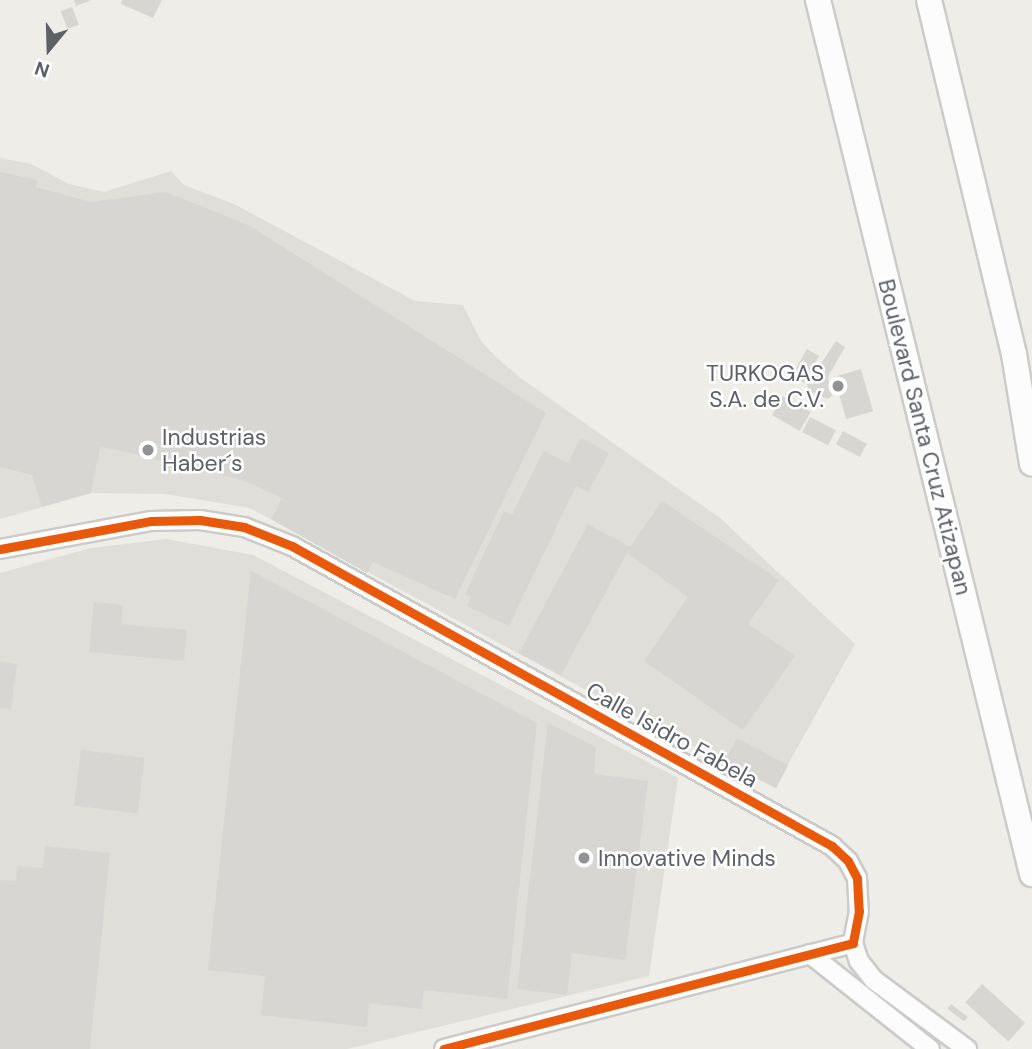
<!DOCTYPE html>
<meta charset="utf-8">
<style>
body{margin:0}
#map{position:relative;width:1032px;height:1049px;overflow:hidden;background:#eeede8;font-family:"DM Sans",sans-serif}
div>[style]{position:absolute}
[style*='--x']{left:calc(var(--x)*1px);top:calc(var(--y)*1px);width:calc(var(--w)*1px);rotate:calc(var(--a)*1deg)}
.industrial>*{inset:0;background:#dfded9}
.building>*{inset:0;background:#d7d6d3;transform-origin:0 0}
.roads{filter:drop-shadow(2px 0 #cbcbca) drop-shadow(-2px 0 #cbcbca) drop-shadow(0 2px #cbcbca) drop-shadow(0 -2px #cbcbca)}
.street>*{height:18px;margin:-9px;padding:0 9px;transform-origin:9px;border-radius:9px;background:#fcfcfc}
.secondary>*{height:24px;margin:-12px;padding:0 12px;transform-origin:12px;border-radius:12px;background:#fcfcfc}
.cycleway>*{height:9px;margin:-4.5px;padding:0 4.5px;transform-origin:4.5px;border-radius:4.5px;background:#e8590c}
.dots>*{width:19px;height:19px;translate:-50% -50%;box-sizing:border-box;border:4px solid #fff;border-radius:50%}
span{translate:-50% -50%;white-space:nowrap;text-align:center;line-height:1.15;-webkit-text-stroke:5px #fff;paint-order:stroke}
.poi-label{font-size:23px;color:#5d6167}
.right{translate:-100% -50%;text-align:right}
.left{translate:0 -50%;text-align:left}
.street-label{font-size:23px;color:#5d6167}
.north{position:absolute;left:14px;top:14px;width:70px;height:70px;-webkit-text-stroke:5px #fff;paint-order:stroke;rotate:199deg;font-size:19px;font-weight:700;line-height:28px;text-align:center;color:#5d6167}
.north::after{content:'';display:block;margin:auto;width:24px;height:32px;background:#5d6167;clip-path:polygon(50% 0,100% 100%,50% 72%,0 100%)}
</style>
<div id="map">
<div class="industrial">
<div style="clip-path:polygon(0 158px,31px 164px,69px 184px,104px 192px,171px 171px,184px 185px,234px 204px,415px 301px,463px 305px,481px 341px,497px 358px,522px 379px,720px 518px,855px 644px,775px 788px,630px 714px,250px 508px,165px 494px,91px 493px,0 519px)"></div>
<div style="clip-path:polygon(167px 539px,253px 555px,678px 778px,649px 976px,347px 1049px,0 1049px,0 573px,91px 548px)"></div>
</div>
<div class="building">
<div style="clip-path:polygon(74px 0,92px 0,76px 6px)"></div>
<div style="clip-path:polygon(122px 0,162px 0,153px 18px,121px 4px)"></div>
<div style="left:72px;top:7px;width:19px;height:12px;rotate:69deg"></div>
<div style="clip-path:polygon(0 172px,37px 180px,36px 187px,91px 202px,166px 192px,250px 226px,546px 413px,455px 599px,373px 562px,367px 573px,271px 519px,282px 498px,245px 481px,118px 450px,100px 447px,91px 493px,42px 507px,32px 475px,0 467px)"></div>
<div style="clip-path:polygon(836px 341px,845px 347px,828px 377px,832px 396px,828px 399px,809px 391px,807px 385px)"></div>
<div style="left:807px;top:349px;width:14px;height:31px;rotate:30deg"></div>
<div style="left:861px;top:369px;width:44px;height:28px;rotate:74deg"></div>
<div style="left:783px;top:396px;width:32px;height:22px;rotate:30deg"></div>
<div style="left:810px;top:417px;width:29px;height:17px;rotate:27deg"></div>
<div style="left:843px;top:431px;width:27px;height:15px;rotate:28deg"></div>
<div style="clip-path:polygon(581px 438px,609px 453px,588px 492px,576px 486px,509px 626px,467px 606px,471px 597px,465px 594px,504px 511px,512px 515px,543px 451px,568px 463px)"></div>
<div style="clip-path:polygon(662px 501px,779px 580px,748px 624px,795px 656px,743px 730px,644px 661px,688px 597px,627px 553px,561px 675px,519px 653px,588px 524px,630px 547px)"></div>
<div style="clip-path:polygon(251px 571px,537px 723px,507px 999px,424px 990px,422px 1009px,369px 1003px,367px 1027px,261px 1015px,265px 976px,208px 970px)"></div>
<div style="clip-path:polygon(94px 602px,123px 605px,121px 624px,187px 630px,184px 661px,89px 652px)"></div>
<div style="clip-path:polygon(0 662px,17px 664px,11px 709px,0 708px)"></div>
<div style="clip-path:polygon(548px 723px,596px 747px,594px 774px,648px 781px,625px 960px,572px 953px,567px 995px,517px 989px)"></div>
<div style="left:737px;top:738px;width:58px;height:26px;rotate:28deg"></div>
<div style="left:81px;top:750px;width:64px;height:56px;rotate:7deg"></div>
<div style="clip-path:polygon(45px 846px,110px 853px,90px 1049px,0 1049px,0 880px,16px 881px,17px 866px,43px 868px)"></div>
<div style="left:982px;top:984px;width:58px;height:25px;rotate:42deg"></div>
<div style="left:951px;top:1004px;width:21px;height:6px;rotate:37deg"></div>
</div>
<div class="roads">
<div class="street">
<div style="--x:0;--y:549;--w:154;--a:-10.5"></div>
<div style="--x:151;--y:521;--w:49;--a:-1.2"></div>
<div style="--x:200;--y:520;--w:45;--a:9"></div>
<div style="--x:244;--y:527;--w:52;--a:21.6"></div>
<div style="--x:292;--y:546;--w:618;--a:29.05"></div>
<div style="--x:832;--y:846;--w:22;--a:43"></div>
<div style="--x:848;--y:861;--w:19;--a:62"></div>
<div style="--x:857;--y:878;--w:33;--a:87"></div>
<div style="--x:859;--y:911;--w:33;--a:101"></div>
<div style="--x:853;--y:943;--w:19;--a:72"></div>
<div style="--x:859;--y:961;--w:24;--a:52"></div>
<div style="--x:874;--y:980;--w:116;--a:36.6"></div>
<div style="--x:810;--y:954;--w:153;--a:38.4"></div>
<div style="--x:444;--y:1049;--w:423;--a:-14.5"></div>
</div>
<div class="secondary">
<div style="--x:818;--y:0;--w:900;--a:76.24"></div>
<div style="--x:929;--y:0;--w:364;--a:76.5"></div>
<div style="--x:1014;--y:354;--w:111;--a:80.7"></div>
</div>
</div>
<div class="cycleway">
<div style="--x:0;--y:549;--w:154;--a:-10.5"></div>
<div style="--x:151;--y:521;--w:49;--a:-1.2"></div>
<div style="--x:200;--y:520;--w:45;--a:9"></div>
<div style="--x:244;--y:527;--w:52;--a:21.6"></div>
<div style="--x:292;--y:546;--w:618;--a:29.05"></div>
<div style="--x:832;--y:846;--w:22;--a:43"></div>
<div style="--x:848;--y:861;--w:19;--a:62"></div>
<div style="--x:857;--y:878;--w:33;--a:87"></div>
<div style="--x:859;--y:911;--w:33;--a:101"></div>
<div style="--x:853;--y:943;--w:423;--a:165.5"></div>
</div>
<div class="dots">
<div style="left:838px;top:386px;background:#909294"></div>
<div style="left:148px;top:450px;background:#909294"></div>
<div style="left:584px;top:858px;background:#909294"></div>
</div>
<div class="poi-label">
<span class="right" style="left:824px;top:386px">TURKOGAS<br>S.A. de C.V.</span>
<span class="left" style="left:162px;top:450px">Industrias<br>Haber´s</span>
<span class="left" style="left:598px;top:858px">Innovative Minds</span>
</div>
<div class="street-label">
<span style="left:925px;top:437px;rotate:76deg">Boulevard Santa Cruz Atizapan</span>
<span style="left:672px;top:735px;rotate:29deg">Calle Isidro Fabela</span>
</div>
<div class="north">N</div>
</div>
